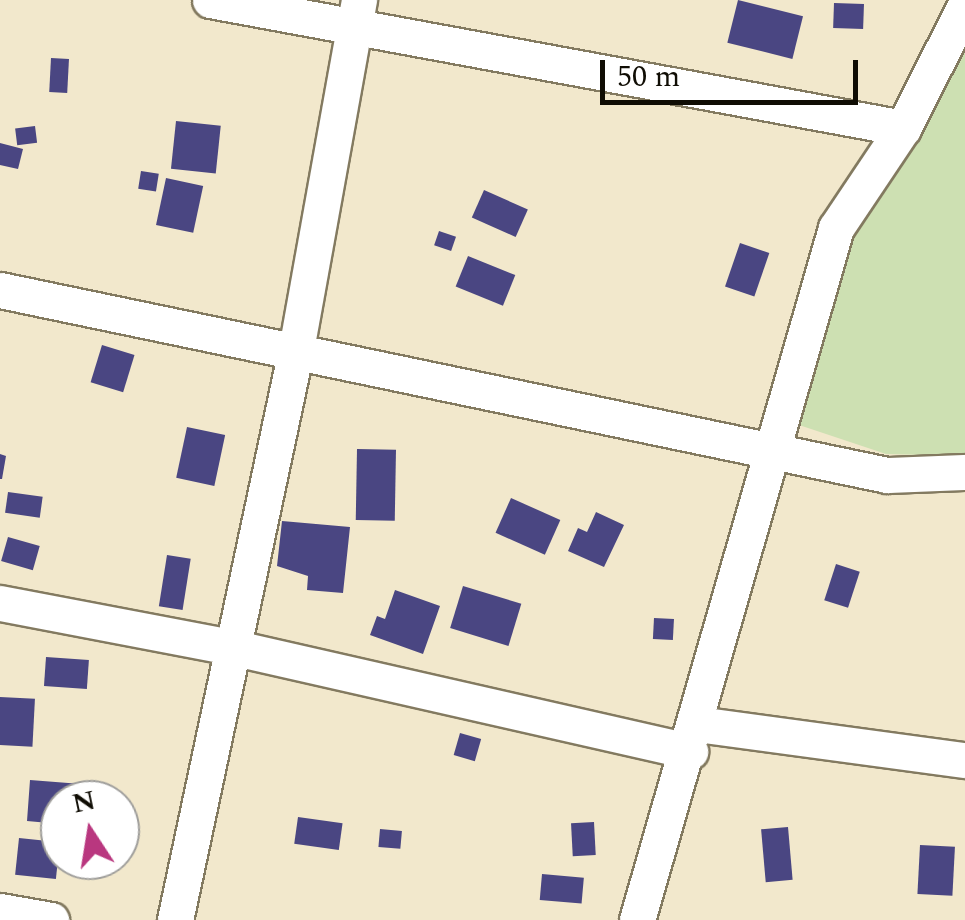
<!DOCTYPE html>
<style>
body{margin:0}
#map{position:relative;width:965px;height:920px;overflow:hidden;background:#f2e8cc;font-family:Spectral,serif}
div>[style]{position:absolute}
[style*='--x']{left:calc(var(--x)*1px);top:calc(var(--y)*1px);width:calc(var(--w)*1px);rotate:calc(var(--a)*1deg)}
.green>*{inset:0;background:#cde0b2}
.building>*{inset:0;background:#4a4682;transform-origin:0 0}
.roads{filter:drop-shadow(2px 0 #837a60) drop-shadow(-2px 0 #837a60) drop-shadow(0 2px #837a60) drop-shadow(0 -2px #837a60)}
.minor>*{height:35px;margin:-17.5px;padding:0 17.5px;transform-origin:17.5px;border-radius:17.5px;background:#fff}
span{translate:-50% -50%;white-space:nowrap;text-align:center;line-height:1.15;-webkit-text-stroke:10px #fff;paint-order:stroke}
.north{position:absolute;left:40px;top:780px;width:100px;height:100px;box-sizing:border-box;background:#fff;border:2px solid #9f9e9b;border-radius:50%;rotate:348deg;font-size:28px;font-weight:700;line-height:40px;text-align:center;color:#100d04}
.north::after{content:'';display:block;margin:auto;width:35px;height:45px;background:#b9377f;clip-path:polygon(50% 0,100% 100%,50% 72%,0 100%)}
.scale{position:absolute;left:600px;top:60px;width:258px;height:45px;box-sizing:border-box;border:5px solid #100d04;border-top:0;padding-left:12px;font-size:30px;line-height:35px;white-space:nowrap;color:#100d04;-webkit-text-stroke:8px #fff;paint-order:stroke}
</style>
<div id="map">
<div class="green">
<div style="clip-path:polygon(965px 21px,965px 456px,886px 454px,796px 424px,856px 217px)"></div>
</div>
<div class="building">
<div style="left:738px;top:0;width:67px;height:44px;rotate:14deg"></div>
<div style="left:834px;top:3px;width:30px;height:25px;rotate:2deg"></div>
<div style="left:51px;top:58px;width:18px;height:34px;rotate:3deg"></div>
<div style="left:176px;top:121px;width:45px;height:48px;rotate:6deg"></div>
<div style="left:35px;top:126px;width:17px;height:20px;rotate:83deg"></div>
<div style="clip-path:polygon(0 143px,23px 149px,18px 169px,0 165px)"></div>
<div style="left:141px;top:171px;width:18px;height:18px;rotate:9deg"></div>
<div style="left:166px;top:178px;width:38px;height:48px;rotate:12deg"></div>
<div style="left:484px;top:190px;width:48px;height:30px;rotate:24deg"></div>
<div style="left:439px;top:231px;width:18px;height:15px;rotate:19deg"></div>
<div style="left:740px;top:243px;width:31px;height:46px;rotate:19deg"></div>
<div style="left:468px;top:256px;width:51px;height:33px;rotate:22deg"></div>
<div style="left:102px;top:345px;width:34px;height:39px;rotate:17deg"></div>
<div style="left:187px;top:427px;width:39px;height:52px;rotate:12deg"></div>
<div style="left:357px;top:449px;width:39px;height:71px;rotate:1deg"></div>
<div style="clip-path:polygon(0 454px,6px 456px,2px 479px,0 479px)"></div>
<div style="left:8px;top:492px;width:35px;height:21px;rotate:8deg"></div>
<div style="left:511px;top:498px;width:54px;height:38px;rotate:24deg"></div>
<div style="clip-path:polygon(596px 512px,624px 525px,604px 567px,568px 551px,578px 528px,587px 532px)"></div>
<div style="clip-path:polygon(282px 521px,350px 527px,343px 593px,307px 590px,308px 576px,277px 566px)"></div>
<div style="left:8px;top:537px;width:33px;height:25px;rotate:16deg"></div>
<div style="left:167px;top:555px;width:24px;height:52px;rotate:9deg"></div>
<div style="left:836px;top:564px;width:25px;height:38px;rotate:18deg"></div>
<div style="left:463px;top:586px;width:61px;height:44px;rotate:17deg"></div>
<div style="clip-path:polygon(395px 590px,440px 606px,423px 654px,370px 635px,377px 616px,385px 619px)"></div>
<div style="left:654px;top:618px;width:20px;height:21px;rotate:3deg"></div>
<div style="left:46px;top:657px;width:43px;height:29px;rotate:4deg"></div>
<div style="left:0;top:697px;width:35px;height:48px;rotate:3deg"></div>
<div style="left:460px;top:733px;width:22px;height:23px;rotate:16deg"></div>
<div style="clip-path:polygon(30px 780px,81px 784px,80px 800px,60px 800px,60px 824px,27px 821px)"></div>
<div style="left:298px;top:817px;width:45px;height:27px;rotate:8deg"></div>
<div style="left:594px;top:822px;width:33px;height:23px;rotate:87deg"></div>
<div style="left:788px;top:827px;width:53px;height:27px;rotate:85deg"></div>
<div style="left:380px;top:829px;width:22px;height:18px;rotate:5deg"></div>
<div style="left:19px;top:838px;width:41px;height:37px;rotate:6deg"></div>
<div style="left:920px;top:845px;width:35px;height:49px;rotate:3deg"></div>
<div style="left:542px;top:874px;width:42px;height:26px;rotate:5deg"></div>
</div>
<div class="roads">
<div class="minor">
<div style="--x:210;--y:0;--w:705;--a:10.46"></div>
<div style="--x:0;--y:290;--w:906;--a:11.78"></div>
<div style="--x:887;--y:475;--w:78;--a:-2.2"></div>
<div style="--x:0;--y:603;--w:235;--a:10.8"></div>
<div style="--x:231;--y:647;--w:471;--a:12.8"></div>
<div style="--x:697;--y:724;--w:270;--a:7.7"></div>
<div style="--x:0;--y:911;--w:52;--a:10"></div>
<div style="--x:175;--y:920;--w:583;--a:-78.02"></div>
<div style="--x:296;--y:350;--w:356;--a:-79.8"></div>
<div style="--x:637;--y:920;--w:720;--a:-73.96"></div>
<div style="--x:836;--y:228;--w:120;--a:-56.2"></div>
<div style="--x:903;--y:128;--w:137;--a:-63.1"></div>
</div>
</div>
<div class="north">N</div>
<div class="scale">50 m</div>
</div>
